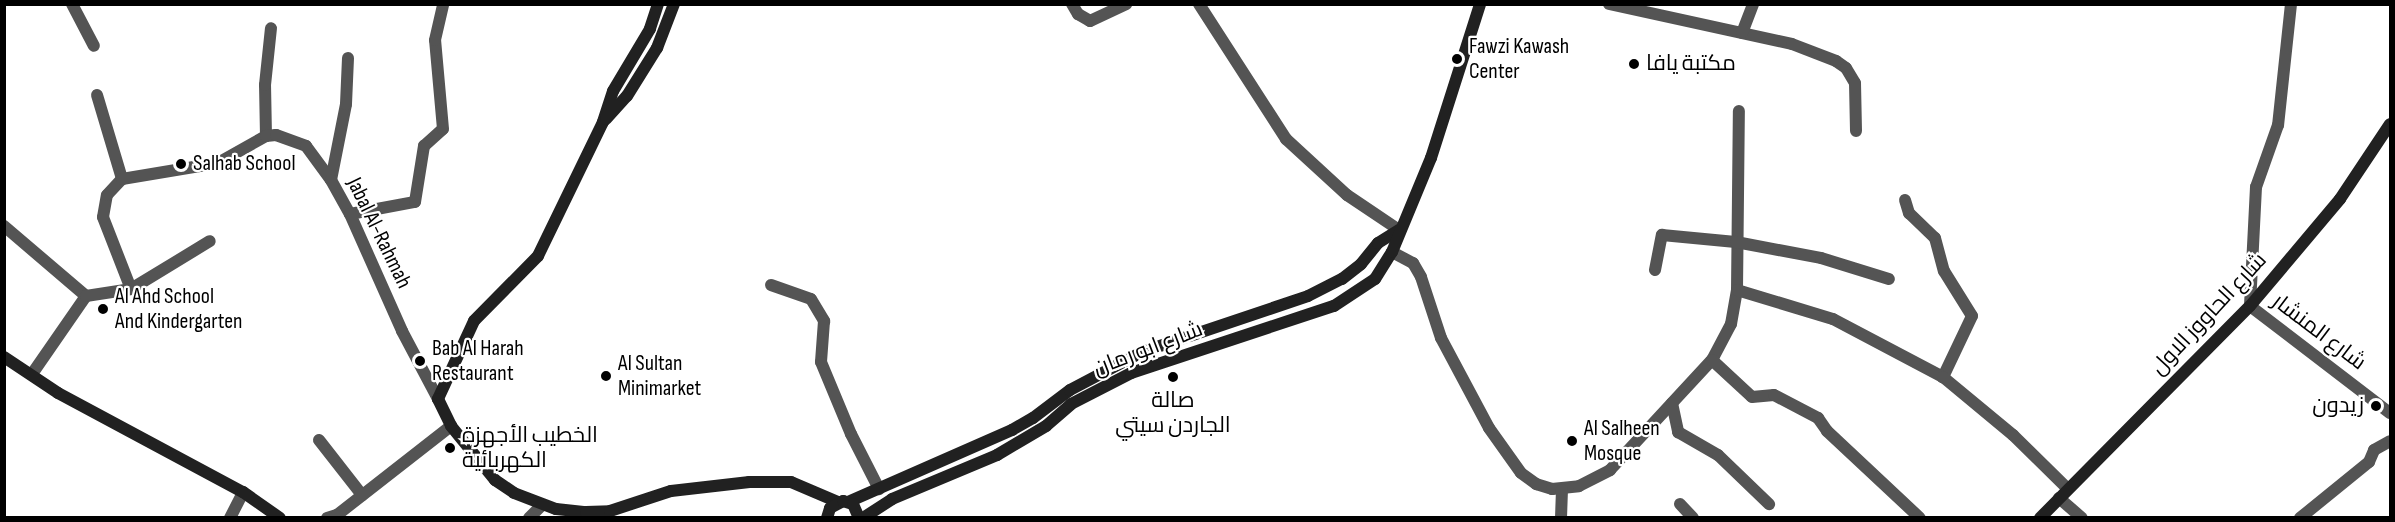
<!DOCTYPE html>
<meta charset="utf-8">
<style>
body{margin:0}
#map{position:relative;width:2395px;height:522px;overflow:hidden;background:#fff;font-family:"Sofia Sans Condensed",Cairo,sans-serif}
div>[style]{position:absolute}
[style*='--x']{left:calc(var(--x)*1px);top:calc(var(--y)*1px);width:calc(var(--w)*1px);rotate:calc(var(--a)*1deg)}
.street>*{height:12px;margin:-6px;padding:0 6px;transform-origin:6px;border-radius:6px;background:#545454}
.secondary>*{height:12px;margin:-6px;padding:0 6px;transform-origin:6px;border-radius:6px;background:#212121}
.dots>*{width:16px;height:16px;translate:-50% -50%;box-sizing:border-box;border:3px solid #fff;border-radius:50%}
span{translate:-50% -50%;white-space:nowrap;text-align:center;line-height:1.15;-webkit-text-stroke:4.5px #fff;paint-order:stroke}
.poi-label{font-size:22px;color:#000}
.left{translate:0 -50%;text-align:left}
.right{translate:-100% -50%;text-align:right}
.street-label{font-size:22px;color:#000}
.frame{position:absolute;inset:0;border:6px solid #000;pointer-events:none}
</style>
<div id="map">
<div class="street">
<div style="--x:72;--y:4;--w:47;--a:62.4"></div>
<div style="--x:1072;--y:4;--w:12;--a:59"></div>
<div style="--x:1078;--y:14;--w:14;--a:30"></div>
<div style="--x:1090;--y:21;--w:40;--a:-25"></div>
<div style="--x:1199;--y:4;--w:161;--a:57.2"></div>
<div style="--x:1286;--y:139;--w:83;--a:42.6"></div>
<div style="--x:1347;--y:195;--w:63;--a:33.9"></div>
<div style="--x:1609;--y:4;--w:187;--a:12.3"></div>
<div style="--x:1792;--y:44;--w:47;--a:21.1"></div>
<div style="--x:1836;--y:61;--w:12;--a:35"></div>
<div style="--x:1846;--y:68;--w:17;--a:59"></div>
<div style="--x:1855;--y:83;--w:48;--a:88.8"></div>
<div style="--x:2291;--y:4;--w:122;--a:96.1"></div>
<div style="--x:2278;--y:125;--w:66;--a:109.5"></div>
<div style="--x:2256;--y:187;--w:119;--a:92.9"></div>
<div style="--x:2250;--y:306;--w:176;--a:37.4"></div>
<div style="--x:1742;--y:33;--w:31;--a:-69"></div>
<div style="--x:97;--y:95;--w:88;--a:73.4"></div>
<div style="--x:266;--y:136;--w:51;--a:-91.1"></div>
<div style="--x:265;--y:85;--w:57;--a:-84"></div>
<div style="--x:331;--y:180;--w:77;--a:-78.8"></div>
<div style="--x:346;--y:104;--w:46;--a:-87.5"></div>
<div style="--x:1905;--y:200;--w:14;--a:73"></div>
<div style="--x:1909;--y:213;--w:36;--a:44"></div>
<div style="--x:1935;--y:238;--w:34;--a:75"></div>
<div style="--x:1944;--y:271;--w:53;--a:58.1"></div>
<div style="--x:1972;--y:316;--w:68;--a:115.4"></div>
<div style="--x:350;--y:214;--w:66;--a:-10.5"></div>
<div style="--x:415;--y:202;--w:57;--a:-80.9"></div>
<div style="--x:424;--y:146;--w:25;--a:-42"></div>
<div style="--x:443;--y:129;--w:89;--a:-95.1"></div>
<div style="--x:435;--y:40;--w:37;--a:-77"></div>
<div style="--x:4;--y:226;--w:108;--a:40.5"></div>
<div style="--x:1392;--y:252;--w:24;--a:28"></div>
<div style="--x:1413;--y:263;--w:16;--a:60"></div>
<div style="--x:1421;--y:277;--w:64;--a:71.8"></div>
<div style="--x:1441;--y:338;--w:102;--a:61.9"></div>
<div style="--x:1489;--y:428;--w:55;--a:54.6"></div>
<div style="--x:1521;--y:473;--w:19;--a:36"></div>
<div style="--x:1536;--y:484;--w:17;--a:17"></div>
<div style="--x:1552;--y:489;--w:27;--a:-6"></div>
<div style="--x:1579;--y:486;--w:35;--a:-27"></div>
<div style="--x:1610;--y:470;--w:150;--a:-47.2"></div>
<div style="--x:1712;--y:360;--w:41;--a:-62.2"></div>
<div style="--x:1731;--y:324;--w:35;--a:-80"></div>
<div style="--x:1737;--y:290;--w:179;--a:-89.4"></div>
<div style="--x:1655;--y:270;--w:36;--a:-79"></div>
<div style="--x:1662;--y:235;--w:74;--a:5.4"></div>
<div style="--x:1736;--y:242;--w:86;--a:10.7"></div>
<div style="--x:1821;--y:258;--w:71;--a:17.2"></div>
<div style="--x:771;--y:285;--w:42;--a:19.3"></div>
<div style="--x:811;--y:299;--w:26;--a:59"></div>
<div style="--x:824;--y:321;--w:41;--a:94.2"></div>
<div style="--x:821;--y:362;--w:78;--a:67.4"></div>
<div style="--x:851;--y:434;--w:62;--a:63"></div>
<div style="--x:131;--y:289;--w:77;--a:-111.3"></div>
<div style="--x:103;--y:217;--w:22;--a:-80"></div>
<div style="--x:107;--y:195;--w:22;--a:-47"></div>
<div style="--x:122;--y:179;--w:97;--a:-9.5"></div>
<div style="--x:218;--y:163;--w:55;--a:-29.4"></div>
<div style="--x:266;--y:136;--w:10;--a:-6"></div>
<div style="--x:276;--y:135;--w:32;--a:20"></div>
<div style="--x:306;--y:146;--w:42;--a:53.7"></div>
<div style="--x:331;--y:180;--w:39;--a:61"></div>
<div style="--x:350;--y:214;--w:128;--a:66"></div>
<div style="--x:402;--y:331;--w:77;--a:62.1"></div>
<div style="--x:1737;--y:290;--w:100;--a:16.8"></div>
<div style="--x:1833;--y:319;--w:124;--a:27.8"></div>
<div style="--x:1943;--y:377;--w:91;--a:39.6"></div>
<div style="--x:2013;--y:435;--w:77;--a:44.5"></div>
<div style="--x:1712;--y:360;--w:54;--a:42.8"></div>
<div style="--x:1752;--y:397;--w:22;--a:-5"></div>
<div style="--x:1774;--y:395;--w:50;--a:27.6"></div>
<div style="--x:1818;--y:418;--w:16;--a:55"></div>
<div style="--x:1827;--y:431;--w:127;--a:43.1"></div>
<div style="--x:32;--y:374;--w:95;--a:-55.3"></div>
<div style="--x:86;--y:296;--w:46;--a:-8.8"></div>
<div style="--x:131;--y:289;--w:92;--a:-31.3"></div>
<div style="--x:1672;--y:403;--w:30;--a:78"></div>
<div style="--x:1678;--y:432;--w:46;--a:29.9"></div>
<div style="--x:1718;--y:455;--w:71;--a:43.9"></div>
<div style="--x:319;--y:440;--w:70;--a:52"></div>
<div style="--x:2059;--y:498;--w:30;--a:41"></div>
<div style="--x:1680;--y:504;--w:19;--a:47"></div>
<div style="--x:230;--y:518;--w:29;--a:-63"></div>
<div style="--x:327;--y:518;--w:10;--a:-17"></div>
<div style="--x:337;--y:515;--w:145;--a:-38"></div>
<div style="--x:529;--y:518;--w:18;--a:-45"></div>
<div style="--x:1561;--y:518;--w:28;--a:-88"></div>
<div style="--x:2300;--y:518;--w:89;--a:-39.1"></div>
<div style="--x:2369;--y:462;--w:13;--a:-67"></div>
<div style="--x:2374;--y:450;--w:18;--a:-29"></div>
</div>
<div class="secondary">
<div style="--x:658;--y:4;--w:26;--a:108"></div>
<div style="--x:650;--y:29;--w:72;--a:120.8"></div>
<div style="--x:613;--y:91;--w:33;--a:108"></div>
<div style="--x:603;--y:122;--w:149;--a:115.9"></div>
<div style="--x:538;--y:256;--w:91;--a:134.6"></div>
<div style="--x:474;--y:321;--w:86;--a:114.8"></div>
<div style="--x:438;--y:399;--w:30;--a:64"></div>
<div style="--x:451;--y:426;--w:70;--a:50.8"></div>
<div style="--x:495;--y:480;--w:23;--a:34"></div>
<div style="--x:514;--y:493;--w:45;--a:20.9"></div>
<div style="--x:556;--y:509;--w:30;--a:6"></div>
<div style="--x:586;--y:512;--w:24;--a:-2"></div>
<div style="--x:610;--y:511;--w:64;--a:-18.2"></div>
<div style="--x:671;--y:491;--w:79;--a:-6.6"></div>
<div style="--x:749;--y:482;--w:42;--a:0"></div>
<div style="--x:791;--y:482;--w:51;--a:23.1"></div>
<div style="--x:606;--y:119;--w:31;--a:-48"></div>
<div style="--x:627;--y:96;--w:57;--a:-58"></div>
<div style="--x:657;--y:48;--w:47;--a:-68.9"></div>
<div style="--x:4;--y:357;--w:65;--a:33.7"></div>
<div style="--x:58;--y:393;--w:210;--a:28.2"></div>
<div style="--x:243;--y:492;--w:45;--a:35.1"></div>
<div style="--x:848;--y:502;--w:179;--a:-23.7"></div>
<div style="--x:1012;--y:430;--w:24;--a:-30"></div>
<div style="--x:1033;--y:418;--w:46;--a:-37.1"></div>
<div style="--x:1070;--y:390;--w:81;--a:-27.8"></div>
<div style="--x:1142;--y:352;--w:175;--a:-18.6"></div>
<div style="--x:1308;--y:296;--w:38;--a:-27"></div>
<div style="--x:1342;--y:279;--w:24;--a:-38"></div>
<div style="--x:1361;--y:264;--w:27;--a:-51"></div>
<div style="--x:1378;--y:243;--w:25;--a:-32"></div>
<div style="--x:827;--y:518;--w:10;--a:-73"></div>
<div style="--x:830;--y:508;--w:15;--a:-28"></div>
<div style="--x:843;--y:501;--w:10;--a:17"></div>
<div style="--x:853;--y:504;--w:15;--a:67"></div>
<div style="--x:863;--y:518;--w:35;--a:-33"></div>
<div style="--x:892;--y:499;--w:114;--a:-22.7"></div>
<div style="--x:997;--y:455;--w:57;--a:-30.6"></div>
<div style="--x:1046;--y:426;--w:33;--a:-41"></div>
<div style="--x:1071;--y:404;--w:68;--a:-27.3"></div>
<div style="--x:1131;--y:373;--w:214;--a:-18.3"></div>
<div style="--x:1334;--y:306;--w:49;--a:-33.4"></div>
<div style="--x:1375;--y:279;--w:32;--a:-58"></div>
<div style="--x:1392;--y:252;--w:102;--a:-67.5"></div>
<div style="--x:1431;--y:158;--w:162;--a:-72.3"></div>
<div style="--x:2040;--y:518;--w:298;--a:-45.3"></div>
<div style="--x:2250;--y:306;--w:140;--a:-49.9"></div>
<div style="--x:2340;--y:199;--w:90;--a:-56.3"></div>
</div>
<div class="dots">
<div style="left:1457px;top:59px;background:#000"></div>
<div style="left:1634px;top:64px;background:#000"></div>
<div style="left:181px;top:164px;background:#000"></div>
<div style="left:103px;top:309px;background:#000"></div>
<div style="left:420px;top:361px;background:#000"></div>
<div style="left:606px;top:376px;background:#000"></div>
<div style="left:1173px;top:377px;background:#000"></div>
<div style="left:2376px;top:406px;background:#000"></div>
<div style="left:1572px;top:441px;background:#000"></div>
<div style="left:450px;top:448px;background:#000"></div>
</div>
<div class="poi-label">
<span class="left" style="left:1469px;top:59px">Fawzi Kawash<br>Center</span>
<span class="left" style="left:1646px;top:64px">مكتبة يافا</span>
<span class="left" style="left:193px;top:164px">Salhab School</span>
<span class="left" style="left:115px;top:309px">Al Ahd School<br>And Kindergarten</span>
<span class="left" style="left:432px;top:361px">Bab Al Harah<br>Restaurant</span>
<span class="left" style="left:618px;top:376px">Al Sultan<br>Minimarket</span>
<span style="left:1173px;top:413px">صالة<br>الجاردن سيتي</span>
<span class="right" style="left:2364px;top:406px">زيدون</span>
<span class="left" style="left:1584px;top:441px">Al Salheen<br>Mosque</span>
<span class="left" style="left:462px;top:448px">الخطيب الأجهزة<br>الكهربائية</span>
</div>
<div class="street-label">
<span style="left:379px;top:233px;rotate:64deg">Jabal Al-Rahmah</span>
<span style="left:2209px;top:314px;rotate:-47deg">شارع الحاووز الاول</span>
<span style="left:2319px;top:332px;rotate:37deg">شارع المنشار</span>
<span style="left:1148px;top:349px;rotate:-21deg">شارع ابو رمان</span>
</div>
<div class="frame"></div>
</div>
